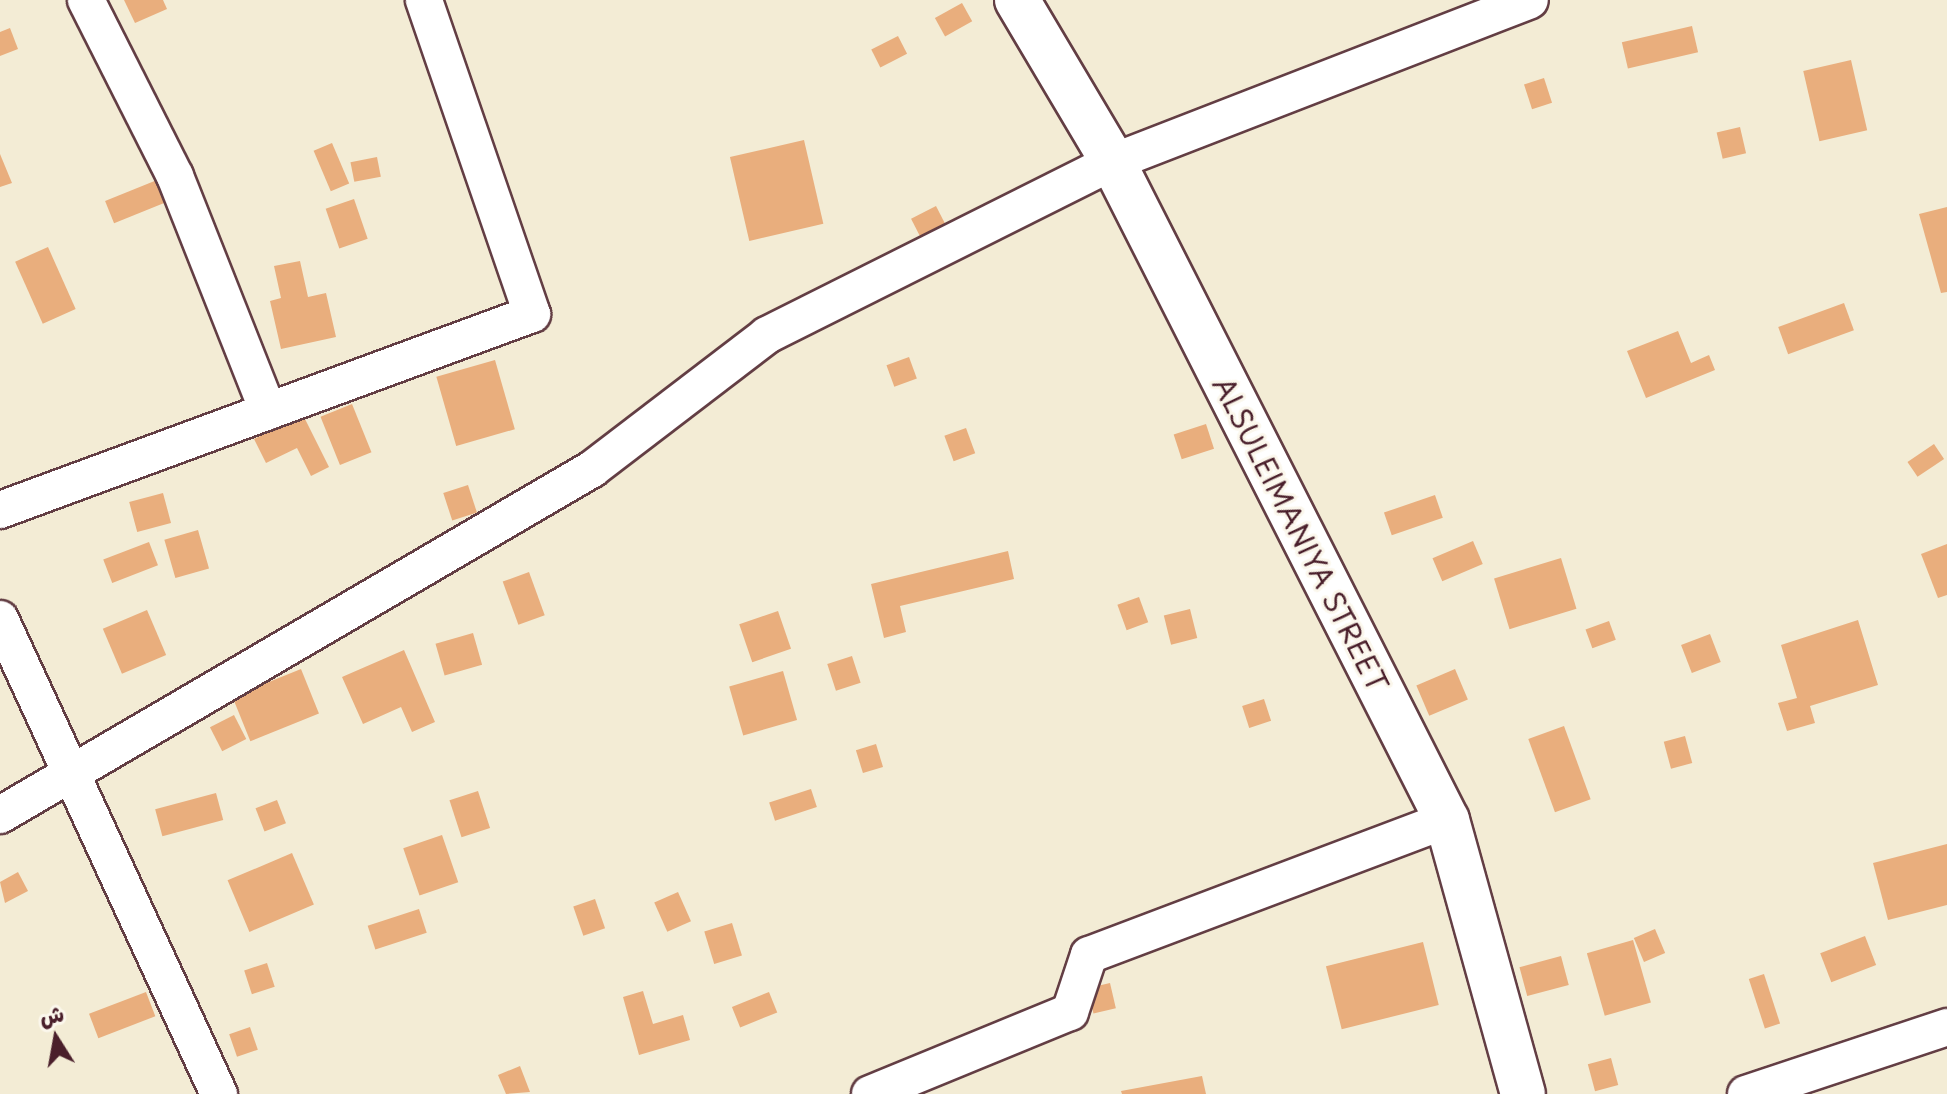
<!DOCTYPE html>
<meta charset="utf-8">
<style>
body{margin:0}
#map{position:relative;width:1947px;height:1094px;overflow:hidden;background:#f3ecd5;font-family:"Playpen Sans","Playpen Sans Arabic",sans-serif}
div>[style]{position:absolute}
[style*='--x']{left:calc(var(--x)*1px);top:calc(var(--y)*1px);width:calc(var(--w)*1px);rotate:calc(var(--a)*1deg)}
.building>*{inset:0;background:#e9ae7d;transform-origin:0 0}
.roads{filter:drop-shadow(2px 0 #633e44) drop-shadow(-2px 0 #633e44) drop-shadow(0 2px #633e44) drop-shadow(0 -2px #633e44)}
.minor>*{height:36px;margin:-18px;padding:0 18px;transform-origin:18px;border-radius:18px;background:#fff}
.tertiary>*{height:44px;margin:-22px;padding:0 22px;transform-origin:22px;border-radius:22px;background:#fff}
span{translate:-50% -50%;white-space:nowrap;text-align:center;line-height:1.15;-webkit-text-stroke:6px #fbf7ec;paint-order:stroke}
.street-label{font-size:28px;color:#4a1f2b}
.north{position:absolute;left:16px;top:998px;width:80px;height:80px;-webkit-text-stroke:6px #fbf7ec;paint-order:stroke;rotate:349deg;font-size:22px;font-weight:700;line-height:32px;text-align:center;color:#4a1f2b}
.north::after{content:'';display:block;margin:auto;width:28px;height:36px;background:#4a1f2b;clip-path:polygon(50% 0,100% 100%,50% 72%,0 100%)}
</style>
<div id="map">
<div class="building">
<div style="clip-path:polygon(124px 0,163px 0,167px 9px,135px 23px)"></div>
<div style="left:962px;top:3px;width:21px;height:31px;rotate:61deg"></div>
<div style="left:1692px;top:26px;width:27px;height:72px;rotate:77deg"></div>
<div style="clip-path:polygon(10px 28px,18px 49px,0 56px,0 32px)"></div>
<div style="left:898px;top:36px;width:20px;height:30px;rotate:63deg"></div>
<div style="left:1851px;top:60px;width:72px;height:49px;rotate:77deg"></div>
<div style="left:1544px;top:78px;width:26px;height:21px;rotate:72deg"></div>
<div style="left:1740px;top:127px;width:27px;height:24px;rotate:77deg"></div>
<div style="left:804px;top:140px;width:86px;height:76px;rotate:77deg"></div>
<div style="left:332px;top:143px;width:44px;height:20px;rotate:67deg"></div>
<div style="clip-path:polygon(0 154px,12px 183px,0 187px)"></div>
<div style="left:377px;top:157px;width:20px;height:27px;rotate:79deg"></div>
<div style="left:157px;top:180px;width:24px;height:56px;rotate:68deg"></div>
<div style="left:354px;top:199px;width:42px;height:30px;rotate:71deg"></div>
<div style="left:936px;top:206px;width:20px;height:28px;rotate:63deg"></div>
<div style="clip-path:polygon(1947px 207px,1947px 292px,1941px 293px,1919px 214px)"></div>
<div style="left:48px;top:247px;width:68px;height:36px;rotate:66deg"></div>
<div style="clip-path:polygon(300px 261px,308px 297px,326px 293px,336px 337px,281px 349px,270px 301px,281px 298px,274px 266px)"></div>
<div style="left:1844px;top:303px;width:29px;height:70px;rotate:70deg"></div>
<div style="clip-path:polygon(1678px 331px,1691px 363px,1709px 355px,1715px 370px,1646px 398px,1627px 351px)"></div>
<div style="left:909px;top:357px;width:23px;height:24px;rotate:70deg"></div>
<div style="left:495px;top:360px;width:72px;height:61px;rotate:74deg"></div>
<div style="left:352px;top:404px;width:52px;height:34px;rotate:68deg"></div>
<div style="clip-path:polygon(303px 415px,329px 467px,311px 476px,297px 448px,266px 463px,254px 439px)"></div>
<div style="left:1206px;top:424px;width:26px;height:34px;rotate:72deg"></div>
<div style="left:966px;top:428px;width:27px;height:23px;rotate:70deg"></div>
<div style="left:1934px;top:444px;width:18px;height:32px;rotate:56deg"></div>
<div style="left:468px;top:485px;width:29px;height:26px;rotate:72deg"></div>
<div style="left:163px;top:493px;width:31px;height:35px;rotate:75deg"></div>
<div style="left:1435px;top:495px;width:24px;height:54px;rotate:71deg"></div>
<div style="left:198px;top:530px;width:40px;height:35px;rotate:74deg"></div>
<div style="left:1473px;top:541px;width:25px;height:44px;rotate:67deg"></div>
<div style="left:149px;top:542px;width:25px;height:49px;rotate:69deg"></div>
<div style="clip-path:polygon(1947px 544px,1947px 595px,1938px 598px,1921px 554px)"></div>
<div style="clip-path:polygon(1008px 551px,1014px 579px,900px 606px,906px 632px,884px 638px,871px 584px)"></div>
<div style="left:1561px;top:558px;width:53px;height:70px;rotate:73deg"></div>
<div style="left:529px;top:572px;width:46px;height:28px;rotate:70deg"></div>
<div style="left:1139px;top:597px;width:27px;height:23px;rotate:70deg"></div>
<div style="left:1190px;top:609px;width:30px;height:27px;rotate:76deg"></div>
<div style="left:147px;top:610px;width:49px;height:48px;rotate:67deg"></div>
<div style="left:778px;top:611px;width:40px;height:41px;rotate:71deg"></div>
<div style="clip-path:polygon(1858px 620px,1878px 685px,1810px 706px,1815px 723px,1787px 731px,1778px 703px,1797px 698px,1781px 645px)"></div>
<div style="left:1609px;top:621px;width:20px;height:25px;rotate:70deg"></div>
<div style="left:473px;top:633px;width:33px;height:39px;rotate:74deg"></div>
<div style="left:1710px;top:634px;width:30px;height:31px;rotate:69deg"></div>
<div style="clip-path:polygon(404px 650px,435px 722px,412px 732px,401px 707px,363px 724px,342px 677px)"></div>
<div style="left:852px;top:656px;width:28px;height:26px;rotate:72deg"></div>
<div style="left:301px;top:669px;width:48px;height:74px;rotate:68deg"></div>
<div style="left:1455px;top:669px;width:33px;height:42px;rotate:67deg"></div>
<div style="left:783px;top:671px;width:51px;height:56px;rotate:74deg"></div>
<div style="left:1264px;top:699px;width:23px;height:23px;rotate:72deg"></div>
<div style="left:234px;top:715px;width:27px;height:27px;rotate:63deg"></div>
<div style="left:1564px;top:726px;width:78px;height:38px;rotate:70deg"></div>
<div style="left:1685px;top:736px;width:28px;height:22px;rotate:75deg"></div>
<div style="left:876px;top:744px;width:24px;height:21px;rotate:73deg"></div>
<div style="left:811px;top:789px;width:19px;height:44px;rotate:72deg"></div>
<div style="left:478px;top:791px;width:39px;height:30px;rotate:72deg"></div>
<div style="left:216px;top:793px;width:28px;height:63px;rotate:75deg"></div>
<div style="left:277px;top:800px;width:25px;height:23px;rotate:69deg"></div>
<div style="left:442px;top:835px;width:50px;height:41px;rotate:71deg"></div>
<div style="clip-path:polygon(1947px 844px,1947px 905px,1888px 920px,1873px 863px)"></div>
<div style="left:292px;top:853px;width:56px;height:70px;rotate:67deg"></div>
<div style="clip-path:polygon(18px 872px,28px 891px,5px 903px,0 882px)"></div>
<div style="left:678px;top:892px;width:32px;height:26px;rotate:66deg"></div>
<div style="left:595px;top:899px;width:31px;height:23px;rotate:71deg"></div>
<div style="left:419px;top:909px;width:25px;height:54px;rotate:72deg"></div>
<div style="left:732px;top:923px;width:34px;height:29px;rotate:73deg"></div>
<div style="left:1655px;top:929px;width:26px;height:23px;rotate:67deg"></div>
<div style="left:1865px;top:936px;width:31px;height:48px;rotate:69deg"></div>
<div style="left:1633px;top:940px;width:65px;height:48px;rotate:74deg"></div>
<div style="left:1423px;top:942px;width:65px;height:100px;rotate:76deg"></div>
<div style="left:1561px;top:956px;width:30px;height:43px;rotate:75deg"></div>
<div style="left:267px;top:963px;width:25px;height:24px;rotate:72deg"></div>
<div style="left:1764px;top:974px;width:52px;height:16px;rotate:72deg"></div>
<div style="left:1110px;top:983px;width:26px;height:23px;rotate:77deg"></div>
<div style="clip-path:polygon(643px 991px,653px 1024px,683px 1015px,690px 1040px,639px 1055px,623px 997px)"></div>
<div style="left:146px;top:992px;width:26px;height:61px;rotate:69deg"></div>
<div style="left:769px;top:992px;width:22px;height:40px;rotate:68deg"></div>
<div style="left:250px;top:1027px;width:24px;height:22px;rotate:71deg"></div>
<div style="left:1611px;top:1058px;width:28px;height:24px;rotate:75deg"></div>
<div style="clip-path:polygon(520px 1066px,530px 1092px,506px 1094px,498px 1075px)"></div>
<div style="clip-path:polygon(1202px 1076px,1206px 1094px,1122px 1094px,1121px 1091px)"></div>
</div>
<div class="roads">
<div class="minor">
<div style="--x:86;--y:0;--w:197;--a:63.2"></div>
<div style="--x:175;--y:176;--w:253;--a:68.4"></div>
<div style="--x:0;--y:510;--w:567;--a:-20.22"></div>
<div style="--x:532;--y:314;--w:332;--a:-109"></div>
<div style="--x:0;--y:619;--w:523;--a:65.25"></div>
<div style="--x:0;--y:815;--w:686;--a:-30.3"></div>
<div style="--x:592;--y:469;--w:220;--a:-37.4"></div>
<div style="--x:767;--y:335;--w:387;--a:-26.6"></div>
<div style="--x:1113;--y:162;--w:447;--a:-21.2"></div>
<div style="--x:870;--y:1094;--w:216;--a:-22.3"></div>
<div style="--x:1070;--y:1012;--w:60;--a:-71.6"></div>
<div style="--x:1089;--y:955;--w:383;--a:-20.7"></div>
<div style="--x:1746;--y:1094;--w:212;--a:-18.4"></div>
</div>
<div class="tertiary">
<div style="--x:1017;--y:0;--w:188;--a:59.3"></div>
<div style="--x:1113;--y:162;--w:738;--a:63.09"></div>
<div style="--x:1447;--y:820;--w:284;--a:74.5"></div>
</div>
</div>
<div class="street-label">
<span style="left:1301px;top:534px;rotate:63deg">ALSULEIMANIYA STREET</span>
</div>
<div class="north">ش</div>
</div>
